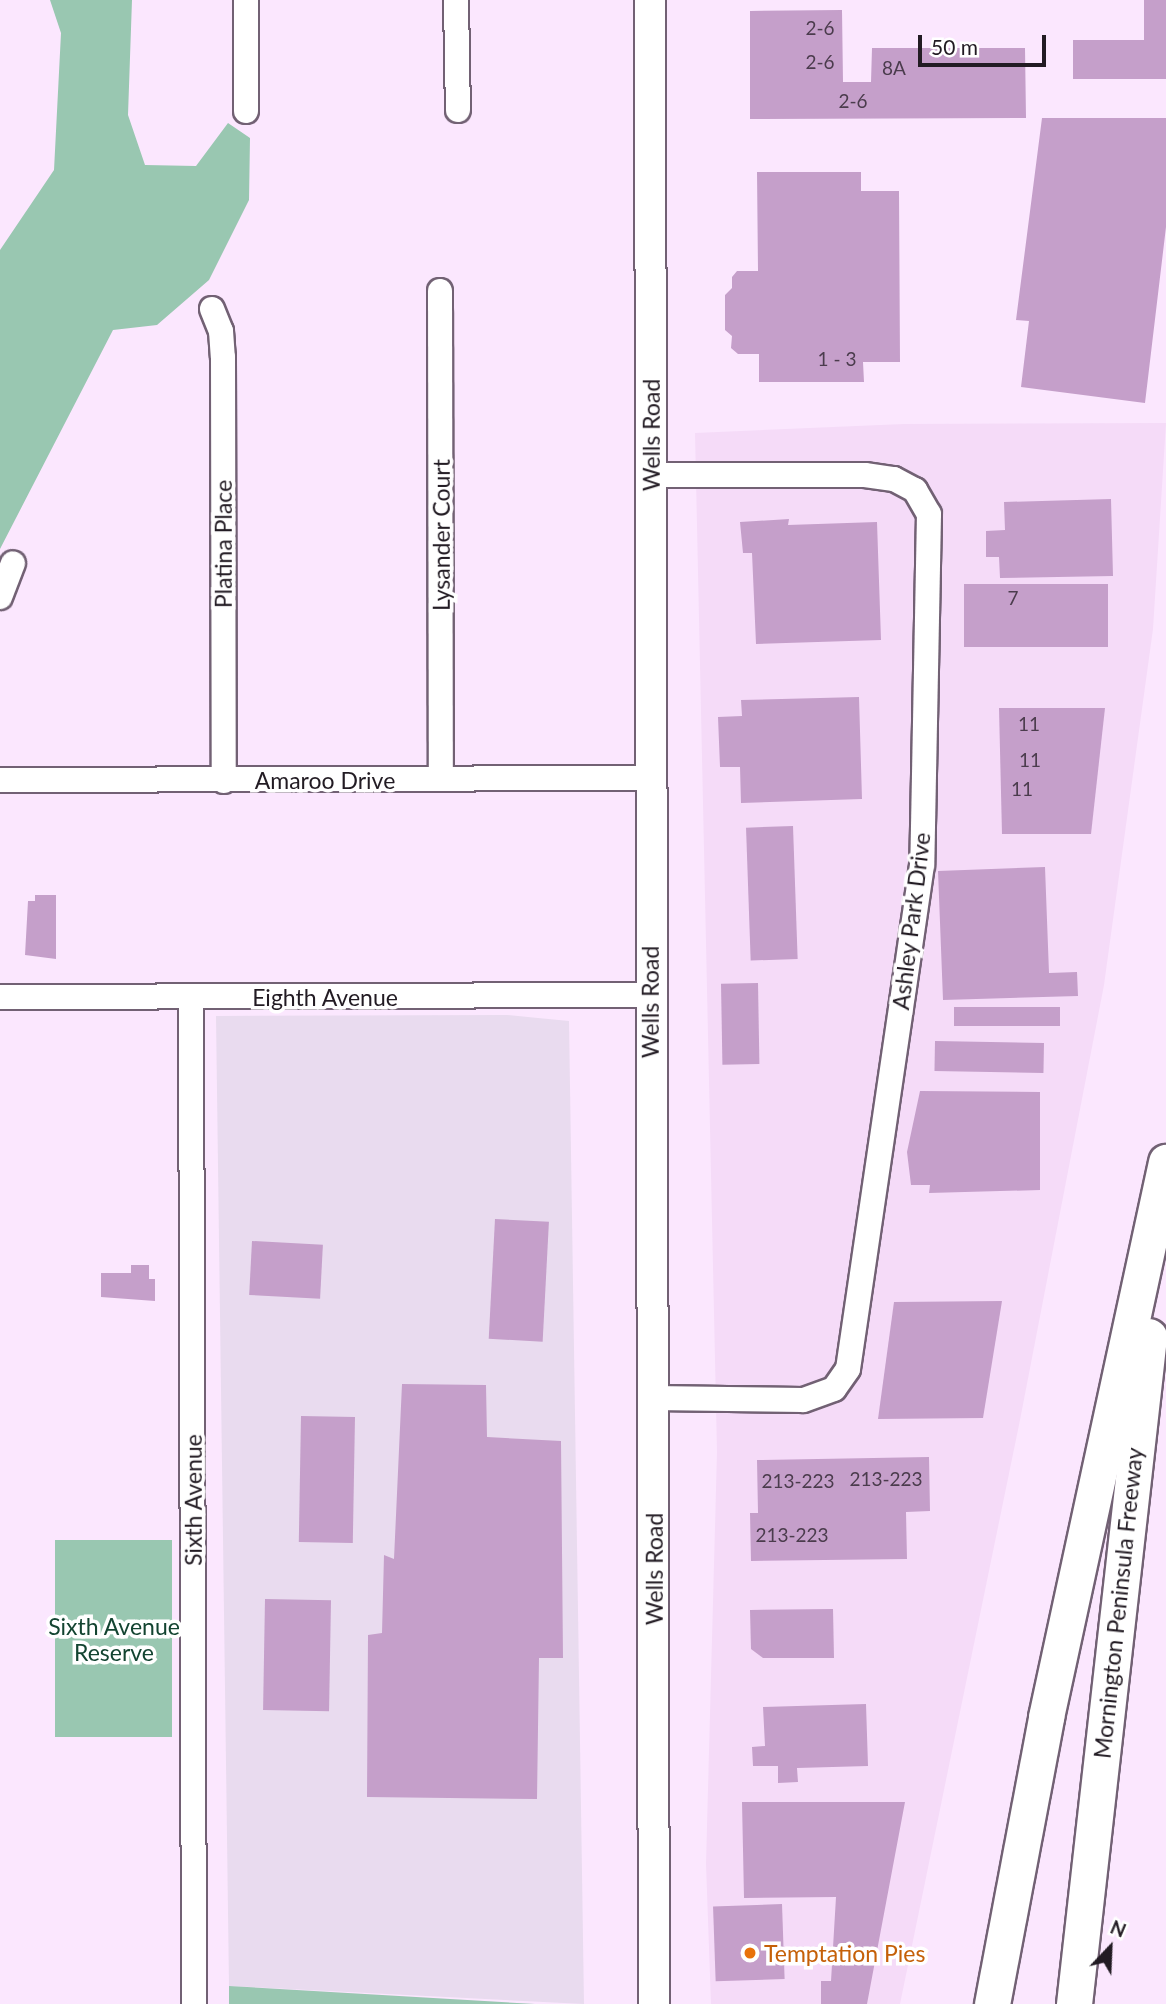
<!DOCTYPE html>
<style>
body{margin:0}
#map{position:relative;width:1166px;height:2004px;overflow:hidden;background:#fbe7fe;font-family:Lato,sans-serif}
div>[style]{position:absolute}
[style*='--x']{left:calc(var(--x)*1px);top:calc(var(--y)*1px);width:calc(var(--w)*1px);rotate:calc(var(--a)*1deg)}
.built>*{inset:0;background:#f5dbf8}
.industrial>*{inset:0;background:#e9dbef}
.green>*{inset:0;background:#99c7b1;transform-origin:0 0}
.building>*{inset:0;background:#c59fca;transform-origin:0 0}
.roads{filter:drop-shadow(2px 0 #726174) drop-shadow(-2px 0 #726174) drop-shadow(0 2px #726174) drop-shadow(0 -2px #726174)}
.minor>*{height:24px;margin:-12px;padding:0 12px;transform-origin:12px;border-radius:12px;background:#fff}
.major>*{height:30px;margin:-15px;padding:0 15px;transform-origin:15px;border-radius:15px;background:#fff}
.highway>*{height:35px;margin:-17.5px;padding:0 17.5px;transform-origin:17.5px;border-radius:17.5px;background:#fff}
.dots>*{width:19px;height:19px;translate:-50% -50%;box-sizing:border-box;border:4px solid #fff;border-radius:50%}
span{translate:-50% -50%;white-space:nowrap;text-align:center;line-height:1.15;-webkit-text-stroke:7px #fff;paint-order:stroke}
.number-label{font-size:19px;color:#4b3c4d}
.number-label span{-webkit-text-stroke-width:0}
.street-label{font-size:23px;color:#221b23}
.park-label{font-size:23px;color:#134431}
.food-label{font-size:23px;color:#c56008}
.left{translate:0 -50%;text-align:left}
.north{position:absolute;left:1075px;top:1913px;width:70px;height:70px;-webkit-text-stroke:5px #fff;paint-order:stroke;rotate:23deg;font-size:19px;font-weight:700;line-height:28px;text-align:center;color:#221b23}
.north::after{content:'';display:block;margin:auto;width:24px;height:32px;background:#221b23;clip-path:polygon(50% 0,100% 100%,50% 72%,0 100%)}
.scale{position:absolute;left:918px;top:35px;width:128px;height:32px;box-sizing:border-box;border:4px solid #221b23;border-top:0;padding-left:9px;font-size:21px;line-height:24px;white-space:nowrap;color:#221b23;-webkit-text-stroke:5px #fff;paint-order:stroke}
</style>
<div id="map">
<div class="built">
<div style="clip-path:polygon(1166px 423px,1153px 629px,1104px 985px,1020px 1420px,900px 2004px,711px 2004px,706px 1864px,717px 1452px,695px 433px,904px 424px)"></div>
</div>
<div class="industrial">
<div style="clip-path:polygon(507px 1015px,569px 1021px,584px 2004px,229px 1986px,216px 1016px)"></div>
</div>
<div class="green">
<div style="clip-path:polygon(50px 0,132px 0,128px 115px,145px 165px,196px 166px,228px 123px,250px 138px,249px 200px,209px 280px,157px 325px,113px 330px,0 549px,0 250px,54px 170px,61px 33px)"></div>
<div style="left:172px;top:1540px;width:197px;height:117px;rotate:90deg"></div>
<div style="clip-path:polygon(229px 1986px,535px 2004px,229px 2004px)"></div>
</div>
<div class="building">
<div style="clip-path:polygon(1144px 0,1166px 0,1166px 79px,1073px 79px,1073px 40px,1144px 40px)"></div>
<div style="clip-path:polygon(842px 10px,843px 82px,871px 82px,872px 48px,1025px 48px,1026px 118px,750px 119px,750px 11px)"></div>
<div style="clip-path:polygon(1042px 118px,1166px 118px,1166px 227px,1145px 403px,1021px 387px,1029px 321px,1016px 320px)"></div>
<div style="clip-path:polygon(757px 172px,861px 172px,861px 191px,899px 191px,900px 362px,863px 362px,864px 382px,759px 382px,759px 354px,738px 354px,731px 348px,732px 336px,725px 330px,725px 295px,732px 288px,732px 277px,737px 271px,758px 271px)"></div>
<div style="clip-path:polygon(1111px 499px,1113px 576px,1000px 578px,999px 557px,986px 557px,986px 531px,1005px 530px,1004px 502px)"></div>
<div style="clip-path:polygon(789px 519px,788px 525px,877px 522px,881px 640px,756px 644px,752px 553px,743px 553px,740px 522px)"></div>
<div style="left:1108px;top:584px;width:63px;height:144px;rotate:90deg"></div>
<div style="clip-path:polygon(859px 697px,862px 799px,741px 803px,740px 767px,720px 767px,718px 717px,742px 716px,741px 700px)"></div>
<div style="clip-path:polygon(999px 708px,1105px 708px,1091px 834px,1002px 834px)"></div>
<div style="left:793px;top:826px;width:133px;height:47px;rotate:88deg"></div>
<div style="clip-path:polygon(1045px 867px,1049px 973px,1077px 972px,1078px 996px,943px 1000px,938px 871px)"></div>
<div style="clip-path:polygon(35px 895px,56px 895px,56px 959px,25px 955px,28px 901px,35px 901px)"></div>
<div style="left:758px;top:983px;width:81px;height:37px;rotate:89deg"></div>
<div style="left:1060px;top:1007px;width:19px;height:106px;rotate:90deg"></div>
<div style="left:935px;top:1041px;width:109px;height:30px;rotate:1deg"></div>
<div style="clip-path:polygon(920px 1091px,1040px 1092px,1040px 1190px,929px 1193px,930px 1185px,911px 1185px,907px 1152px)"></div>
<div style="left:495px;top:1219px;width:54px;height:120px;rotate:3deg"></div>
<div style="left:252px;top:1241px;width:71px;height:54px;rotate:3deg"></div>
<div style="clip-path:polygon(131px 1265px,149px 1265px,149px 1279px,155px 1279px,155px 1301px,101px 1297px,101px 1273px,131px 1273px)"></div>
<div style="clip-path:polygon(1002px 1301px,983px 1418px,878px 1419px,894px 1302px)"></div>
<div style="clip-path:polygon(402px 1384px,486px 1385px,487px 1437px,561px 1441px,563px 1658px,539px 1658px,537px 1799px,367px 1797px,368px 1635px,382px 1633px,384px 1555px,394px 1559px)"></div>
<div style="left:301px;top:1416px;width:54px;height:126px;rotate:1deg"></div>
<div style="clip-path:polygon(929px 1457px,930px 1511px,906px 1512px,907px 1559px,751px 1561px,750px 1513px,758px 1513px,757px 1460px)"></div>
<div style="left:265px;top:1599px;width:66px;height:111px;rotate:1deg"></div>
<div style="clip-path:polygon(833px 1609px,834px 1658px,763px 1658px,751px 1649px,750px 1610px)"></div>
<div style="clip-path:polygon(866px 1704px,868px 1766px,797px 1768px,798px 1782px,778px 1783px,778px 1766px,753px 1766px,752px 1747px,765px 1746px,763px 1707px)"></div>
<div style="clip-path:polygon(742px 1802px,905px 1802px,867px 2004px,821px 2004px,821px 1981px,831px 1981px,836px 1897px,744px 1898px)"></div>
<div style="left:782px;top:1904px;width:75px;height:69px;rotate:88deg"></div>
</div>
<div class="roads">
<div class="minor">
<div style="--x:246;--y:0;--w:111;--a:90"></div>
<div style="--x:456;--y:0;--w:110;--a:89"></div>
<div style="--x:440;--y:291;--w:488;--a:89.9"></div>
<div style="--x:212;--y:309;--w:24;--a:68"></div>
<div style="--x:221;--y:331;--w:26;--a:86"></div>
<div style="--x:223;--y:357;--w:424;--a:89.9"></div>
<div style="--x:651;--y:475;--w:214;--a:0"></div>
<div style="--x:865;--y:475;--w:29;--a:8"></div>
<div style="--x:894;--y:479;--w:24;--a:28"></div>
<div style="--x:915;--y:490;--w:28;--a:60"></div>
<div style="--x:929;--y:514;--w:351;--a:91.1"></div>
<div style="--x:922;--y:865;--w:509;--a:98.35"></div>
<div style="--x:848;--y:1369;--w:24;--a:125"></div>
<div style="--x:834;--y:1389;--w:33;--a:160"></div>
<div style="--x:803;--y:1400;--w:150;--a:-179.2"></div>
<div style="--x:0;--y:597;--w:36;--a:-69"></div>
<div style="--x:0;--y:780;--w:650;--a:-0.18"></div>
<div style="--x:0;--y:997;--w:650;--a:-0.18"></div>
<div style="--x:191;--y:997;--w:1007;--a:89.83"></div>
</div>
<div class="major">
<div style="--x:650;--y:0;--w:2004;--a:89.89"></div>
</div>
<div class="highway">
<div style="--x:992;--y:2004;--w:292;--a:-79.3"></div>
<div style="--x:1046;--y:1717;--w:568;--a:-77.8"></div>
<div style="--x:1074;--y:2004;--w:672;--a:-83.59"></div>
</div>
</div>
<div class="dots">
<div style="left:750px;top:1953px;background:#e8710a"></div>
</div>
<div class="number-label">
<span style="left:820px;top:28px">2-6</span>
<span style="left:820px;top:62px">2-6</span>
<span style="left:894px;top:68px">8A</span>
<span style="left:853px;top:101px">2-6</span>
<span style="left:837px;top:359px">1 - 3</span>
<span style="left:1013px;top:598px">7</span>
<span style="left:1029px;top:724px">11</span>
<span style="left:1030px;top:760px">11</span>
<span style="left:1022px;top:789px">11</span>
<span style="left:886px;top:1479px">213-223</span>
<span style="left:798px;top:1481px">213-223</span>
<span style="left:792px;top:1535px">213-223</span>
</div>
<div class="street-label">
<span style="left:651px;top:435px;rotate:-90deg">Wells Road</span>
<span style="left:441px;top:535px;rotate:-90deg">Lysander Court</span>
<span style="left:223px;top:544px;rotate:-90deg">Platina Place</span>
<span style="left:325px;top:780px">Amaroo Drive</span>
<span style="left:911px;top:921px;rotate:-83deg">Ashley Park Drive</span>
<span style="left:325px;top:997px">Eighth Avenue</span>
<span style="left:650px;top:1002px;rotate:-90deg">Wells Road</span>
<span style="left:193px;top:1500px;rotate:-90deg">Sixth Avenue</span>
<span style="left:654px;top:1569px;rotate:-90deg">Wells Road</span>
<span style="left:1118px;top:1603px;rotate:-84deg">Mornington Peninsula Freeway</span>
</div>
<div class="park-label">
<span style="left:114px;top:1639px">Sixth Avenue<br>Reserve</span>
</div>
<div class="food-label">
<span class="left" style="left:764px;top:1953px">Temptation Pies</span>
</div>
<div class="north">N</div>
<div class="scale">50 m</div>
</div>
